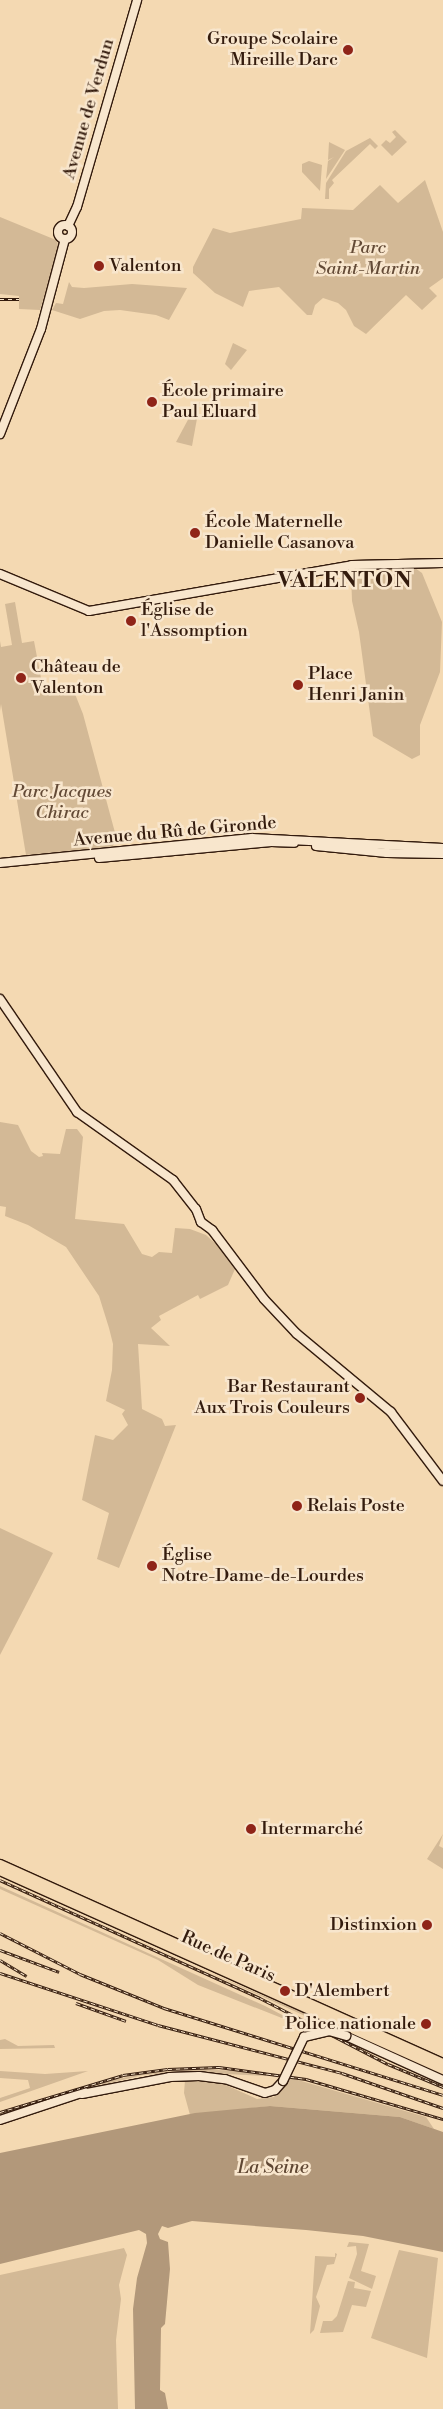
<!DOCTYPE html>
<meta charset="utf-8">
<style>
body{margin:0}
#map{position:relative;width:443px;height:2409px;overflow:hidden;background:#f4d9b2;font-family:"Libre Bodoni",serif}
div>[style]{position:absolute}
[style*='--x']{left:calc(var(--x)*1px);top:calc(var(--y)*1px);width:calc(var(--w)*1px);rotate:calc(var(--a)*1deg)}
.green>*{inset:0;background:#d3b996}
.water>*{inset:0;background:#b2987a}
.roads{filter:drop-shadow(1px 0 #331b0d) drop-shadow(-1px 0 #331b0d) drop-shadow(0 1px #331b0d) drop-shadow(0 -1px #331b0d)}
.secondary>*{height:8px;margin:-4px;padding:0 4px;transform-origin:4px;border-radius:4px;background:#f8e6cd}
.secondary>.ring{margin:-4px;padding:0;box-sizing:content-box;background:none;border:8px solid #f8e6cd;border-radius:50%}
.primary>*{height:8px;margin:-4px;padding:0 4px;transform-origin:4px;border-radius:4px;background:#f4d9b2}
.rail>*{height:3px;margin-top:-1.5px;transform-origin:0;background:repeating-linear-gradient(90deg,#f8e6cd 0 4px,#331b0d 0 8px);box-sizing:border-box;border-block:1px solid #331b0d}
.bridges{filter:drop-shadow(1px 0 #331b0d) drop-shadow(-1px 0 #331b0d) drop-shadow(0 1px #331b0d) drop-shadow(0 -1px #331b0d)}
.secondary-bridge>*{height:8px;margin:-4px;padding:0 4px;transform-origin:4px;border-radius:4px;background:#f8e6cd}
.dots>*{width:14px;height:14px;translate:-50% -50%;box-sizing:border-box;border:2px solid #f8e6cd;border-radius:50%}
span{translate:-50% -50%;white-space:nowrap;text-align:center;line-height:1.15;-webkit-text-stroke:5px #f8e6cd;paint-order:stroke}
.poi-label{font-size:18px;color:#331b0d}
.right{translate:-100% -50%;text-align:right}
.left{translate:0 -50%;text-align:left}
.street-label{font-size:18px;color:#331b0d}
.park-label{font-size:18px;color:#634a36;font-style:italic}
.water-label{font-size:19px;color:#5f4733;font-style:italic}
.district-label{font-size:22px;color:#331b0d;font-weight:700;letter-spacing:1px}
</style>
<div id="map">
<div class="green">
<div style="clip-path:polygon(395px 130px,407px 142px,392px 156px,381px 145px,386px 140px,390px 143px,396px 137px,392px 132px)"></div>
<div style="clip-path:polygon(370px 138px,378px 146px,375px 149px,370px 144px,332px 180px,334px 183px,329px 189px,329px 199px,325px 199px,326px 183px,346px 151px)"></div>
<div style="clip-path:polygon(329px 142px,345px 150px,326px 179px,328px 161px,334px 157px,328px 160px)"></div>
<div style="clip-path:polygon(309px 161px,322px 165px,320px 191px,302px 172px,302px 164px)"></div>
<div style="clip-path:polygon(425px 180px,443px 232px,443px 278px,429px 288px,437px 296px,422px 310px,406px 295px,366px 334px,354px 326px,346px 310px,338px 303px,323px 298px,315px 305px,312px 315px,307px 315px,279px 287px,249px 291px,243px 307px,215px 293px,193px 273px,193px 267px,213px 228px,230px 233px,301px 219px,302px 208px,353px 210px,380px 185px,398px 203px)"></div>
<div style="clip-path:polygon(0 217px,56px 240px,59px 247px,40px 310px,19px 309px,19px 296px,0 294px)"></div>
<div style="clip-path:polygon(69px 282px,72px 287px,84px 288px,132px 284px,187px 288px,169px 320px,156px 315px,120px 310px,104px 311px,80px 319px,52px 310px,56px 303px,63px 304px)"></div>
<div style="clip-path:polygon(233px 343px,247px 350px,231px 370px,225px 364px)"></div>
<div style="clip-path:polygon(200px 402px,192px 446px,176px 442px,197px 403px)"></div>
<div style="clip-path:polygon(386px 567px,415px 568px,422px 573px,442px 622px,440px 672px,420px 725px,420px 755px,412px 759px,373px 736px,359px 632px,352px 601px,351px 573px,381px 571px)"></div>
<div style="clip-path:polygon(15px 602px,22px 643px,34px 641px,44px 694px,73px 689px,83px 714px,117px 840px,112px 847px,26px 855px,1px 704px,0 711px,0 641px,1px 647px,12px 645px,5px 604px)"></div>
<div style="clip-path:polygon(0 1122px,18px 1125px,31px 1151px,39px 1157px,43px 1156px,42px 1153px,60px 1154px,66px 1129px,77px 1129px,83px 1137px,75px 1219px,124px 1224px,142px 1254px,152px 1257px,159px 1252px,172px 1253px,175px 1228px,190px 1229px,206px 1235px,217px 1245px,235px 1269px,228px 1285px,200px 1299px,198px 1295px,159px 1316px,161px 1320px,151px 1328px,170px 1346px,138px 1344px,142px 1409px,162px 1419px,165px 1426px,176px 1425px,119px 1568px,97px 1559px,109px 1513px,82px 1500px,95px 1435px,113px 1440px,128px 1425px,122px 1414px,125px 1410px,106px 1401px,112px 1370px,113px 1344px,109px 1328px,99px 1296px,66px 1247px,28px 1225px,5px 1216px,6px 1207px,0 1206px)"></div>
<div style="clip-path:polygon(0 1528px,53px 1553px,0 1655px)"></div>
<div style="clip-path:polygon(443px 1834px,439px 1846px,443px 1848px,443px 1869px,427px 1859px)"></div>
<div style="clip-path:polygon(0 1886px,265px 2006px,307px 2028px,198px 1985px,158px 1960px,0 1889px)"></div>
<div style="clip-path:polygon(208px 1972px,318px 2019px,321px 2028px,304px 2019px,305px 2016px)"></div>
<div style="clip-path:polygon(5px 2039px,18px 2046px,54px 2045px,55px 2048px,0 2049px,0 2040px)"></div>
<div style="clip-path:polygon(190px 2069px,266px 2072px,266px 2076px,189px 2072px,143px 2075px,102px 2085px,102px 2082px,138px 2075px)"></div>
<div style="clip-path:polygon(0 2071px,45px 2074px,88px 2071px,0 2102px,0 2098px,30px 2088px,28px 2080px,0 2078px)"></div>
<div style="clip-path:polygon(189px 2078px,219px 2082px,257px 2099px,274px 2097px,291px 2078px,426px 2117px,434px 2129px,400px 2117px,270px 2106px,190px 2115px,184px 2093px,185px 2080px)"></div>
<div style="clip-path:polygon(349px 2242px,369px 2244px,361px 2271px,376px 2276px,372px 2289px,349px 2278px,357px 2254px,356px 2246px,347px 2247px)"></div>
<div style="clip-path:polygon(124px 2248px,127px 2255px,119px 2285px,121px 2299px,116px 2340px,118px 2409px,0 2409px,0 2275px)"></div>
<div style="clip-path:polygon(399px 2250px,438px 2258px,427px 2358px,371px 2338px)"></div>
<div style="clip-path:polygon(335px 2253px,337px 2254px,334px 2264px,327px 2265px,316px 2297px,320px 2306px,314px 2330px,310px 2334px,315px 2256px,335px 2257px)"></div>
<div style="clip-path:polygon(348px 2281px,355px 2282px,354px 2288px,371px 2291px,366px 2307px,352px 2305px,343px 2332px,320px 2333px,323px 2321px,332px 2321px,337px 2316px)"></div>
</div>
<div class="water">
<div style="clip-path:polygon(270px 2106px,400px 2117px,443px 2132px,443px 2252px,363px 2236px,306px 2230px,192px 2221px,168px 2228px,162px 2226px,158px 2234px,160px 2239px,168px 2242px,170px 2269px,165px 2324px,161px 2328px,160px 2390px,165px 2393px,168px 2409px,135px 2409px,133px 2309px,137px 2278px,147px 2243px,146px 2234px,139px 2230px,0 2264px,0 2153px,195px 2113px)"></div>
</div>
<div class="roads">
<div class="secondary">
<div class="ring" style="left:58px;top:225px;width:6px;height:6px"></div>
<div style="--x:68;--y:226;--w:21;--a:-65"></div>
<div style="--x:77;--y:207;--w:216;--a:-73.8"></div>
<div style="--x:0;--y:434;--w:113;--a:-68.7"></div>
<div style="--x:41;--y:329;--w:93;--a:-75.1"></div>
<div style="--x:0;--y:574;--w:96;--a:22.6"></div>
<div style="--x:89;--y:611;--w:267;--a:-9.9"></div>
<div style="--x:352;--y:565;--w:91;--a:-1.3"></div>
<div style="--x:316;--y:846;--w:71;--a:5.6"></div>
<div style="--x:387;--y:853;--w:56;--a:1"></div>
<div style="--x:99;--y:858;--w:173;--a:-5.3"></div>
<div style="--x:271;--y:842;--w:23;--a:2"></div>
<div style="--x:0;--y:863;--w:253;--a:-5.7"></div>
<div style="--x:252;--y:838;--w:191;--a:3"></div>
<div style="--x:0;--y:999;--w:137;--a:55.7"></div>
<div style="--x:77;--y:1112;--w:118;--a:35.3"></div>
<div style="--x:173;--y:1180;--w:37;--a:52"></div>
<div style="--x:196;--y:1209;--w:14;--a:69"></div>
<div style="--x:201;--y:1222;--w:14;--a:36"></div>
<div style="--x:212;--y:1230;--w:86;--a:53"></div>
<div style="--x:264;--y:1299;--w:48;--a:46.7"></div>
<div style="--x:297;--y:1334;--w:122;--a:39.7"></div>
<div style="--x:391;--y:1412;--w:86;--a:53"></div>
<div style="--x:346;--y:2036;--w:107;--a:24.4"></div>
<div style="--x:82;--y:2094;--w:90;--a:-10.9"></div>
<div style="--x:170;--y:2077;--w:29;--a:-2"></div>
<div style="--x:199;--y:2076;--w:26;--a:7"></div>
<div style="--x:225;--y:2079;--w:42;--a:19.3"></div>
<div style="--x:265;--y:2093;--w:10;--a:-17"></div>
<div style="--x:275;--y:2090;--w:12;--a:-48"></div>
<div style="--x:0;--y:2120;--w:89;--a:-18.4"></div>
</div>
<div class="primary">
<div style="--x:0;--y:1864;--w:486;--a:24.2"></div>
<div style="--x:0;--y:1871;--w:486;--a:24.2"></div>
</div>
</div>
<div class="rail">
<div style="--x:0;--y:299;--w:19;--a:0"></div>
<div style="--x:0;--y:1880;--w:286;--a:24.4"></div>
<div style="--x:260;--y:1998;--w:144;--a:27.3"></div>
<div style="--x:388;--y:2064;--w:60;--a:22.7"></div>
<div style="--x:0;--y:1933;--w:90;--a:27.1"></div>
<div style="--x:80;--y:1974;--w:91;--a:22"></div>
<div style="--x:164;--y:2008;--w:292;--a:17.3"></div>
<div style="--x:0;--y:1950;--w:63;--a:20.4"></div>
<div style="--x:0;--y:1960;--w:31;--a:31"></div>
<div style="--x:0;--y:1973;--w:166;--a:18.2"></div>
<div style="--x:158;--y:2025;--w:190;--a:14.6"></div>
<div style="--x:342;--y:2073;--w:107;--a:19.1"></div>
<div style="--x:76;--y:2003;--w:53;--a:19.8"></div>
<div style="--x:0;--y:2112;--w:128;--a:-16.7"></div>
<div style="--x:123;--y:2075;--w:45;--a:-7.6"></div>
<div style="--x:168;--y:2069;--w:51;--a:-2.2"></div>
<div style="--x:219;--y:2067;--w:88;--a:7.9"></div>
<div style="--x:306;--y:2079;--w:143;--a:16.3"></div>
</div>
<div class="bridges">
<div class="secondary-bridge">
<div style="--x:283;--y:2081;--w:49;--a:-64.5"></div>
<div style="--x:304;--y:2037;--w:26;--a:-13"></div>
<div style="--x:329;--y:2031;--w:18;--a:16"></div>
</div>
</div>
<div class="dots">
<div style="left:348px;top:50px;background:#8f2418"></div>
<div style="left:99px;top:266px;background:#8f2418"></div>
<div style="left:152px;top:402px;background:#8f2418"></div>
<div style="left:195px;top:533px;background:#8f2418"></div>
<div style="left:131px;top:621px;background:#8f2418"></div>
<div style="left:21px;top:678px;background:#8f2418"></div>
<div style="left:298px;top:685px;background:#8f2418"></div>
<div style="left:360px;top:1398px;background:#8f2418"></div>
<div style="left:297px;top:1506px;background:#8f2418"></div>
<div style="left:152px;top:1566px;background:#8f2418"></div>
<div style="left:251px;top:1829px;background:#8f2418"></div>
<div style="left:427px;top:1925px;background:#8f2418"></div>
<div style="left:285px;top:1991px;background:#8f2418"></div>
<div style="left:426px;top:2024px;background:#8f2418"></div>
</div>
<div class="poi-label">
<span class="right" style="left:338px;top:50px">Groupe Scolaire<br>Mireille Darc</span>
<span class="left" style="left:109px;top:266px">Valenton</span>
<span class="left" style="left:162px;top:402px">École primaire<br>Paul Eluard</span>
<span class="left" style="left:205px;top:533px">École Maternelle<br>Danielle Casanova</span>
<span class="left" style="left:141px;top:621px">Église de<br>l'Assomption</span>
<span class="left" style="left:31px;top:678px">Château de<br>Valenton</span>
<span class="left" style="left:308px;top:685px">Place<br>Henri Janin</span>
<span class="right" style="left:350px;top:1398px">Bar Restaurant<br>Aux Trois Couleurs</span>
<span class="left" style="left:307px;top:1506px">Relais Poste</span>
<span class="left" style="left:162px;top:1566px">Église<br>Notre-Dame-de-Lourdes</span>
<span class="left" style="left:261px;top:1829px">Intermarché</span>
<span class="right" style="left:417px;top:1925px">Distinxion</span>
<span class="left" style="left:295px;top:1991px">D'Alembert</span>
<span class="right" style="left:416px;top:2024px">Police nationale</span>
</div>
<div class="street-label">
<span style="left:89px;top:109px;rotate:-74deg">Avenue de Verdun</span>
<span style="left:175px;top:832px;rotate:-5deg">Avenue du Rû de Gironde</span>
<span style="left:228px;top:1957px;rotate:24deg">Rue de Paris</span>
</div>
<div class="park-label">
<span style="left:368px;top:259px">Parc<br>Saint-Martin</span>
<span style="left:62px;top:803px">Parc Jacques<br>Chirac</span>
</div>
<div class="water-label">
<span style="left:273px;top:2168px">La Seine</span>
</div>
<div class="district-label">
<span style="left:345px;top:581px">VALENTON</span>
</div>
</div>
